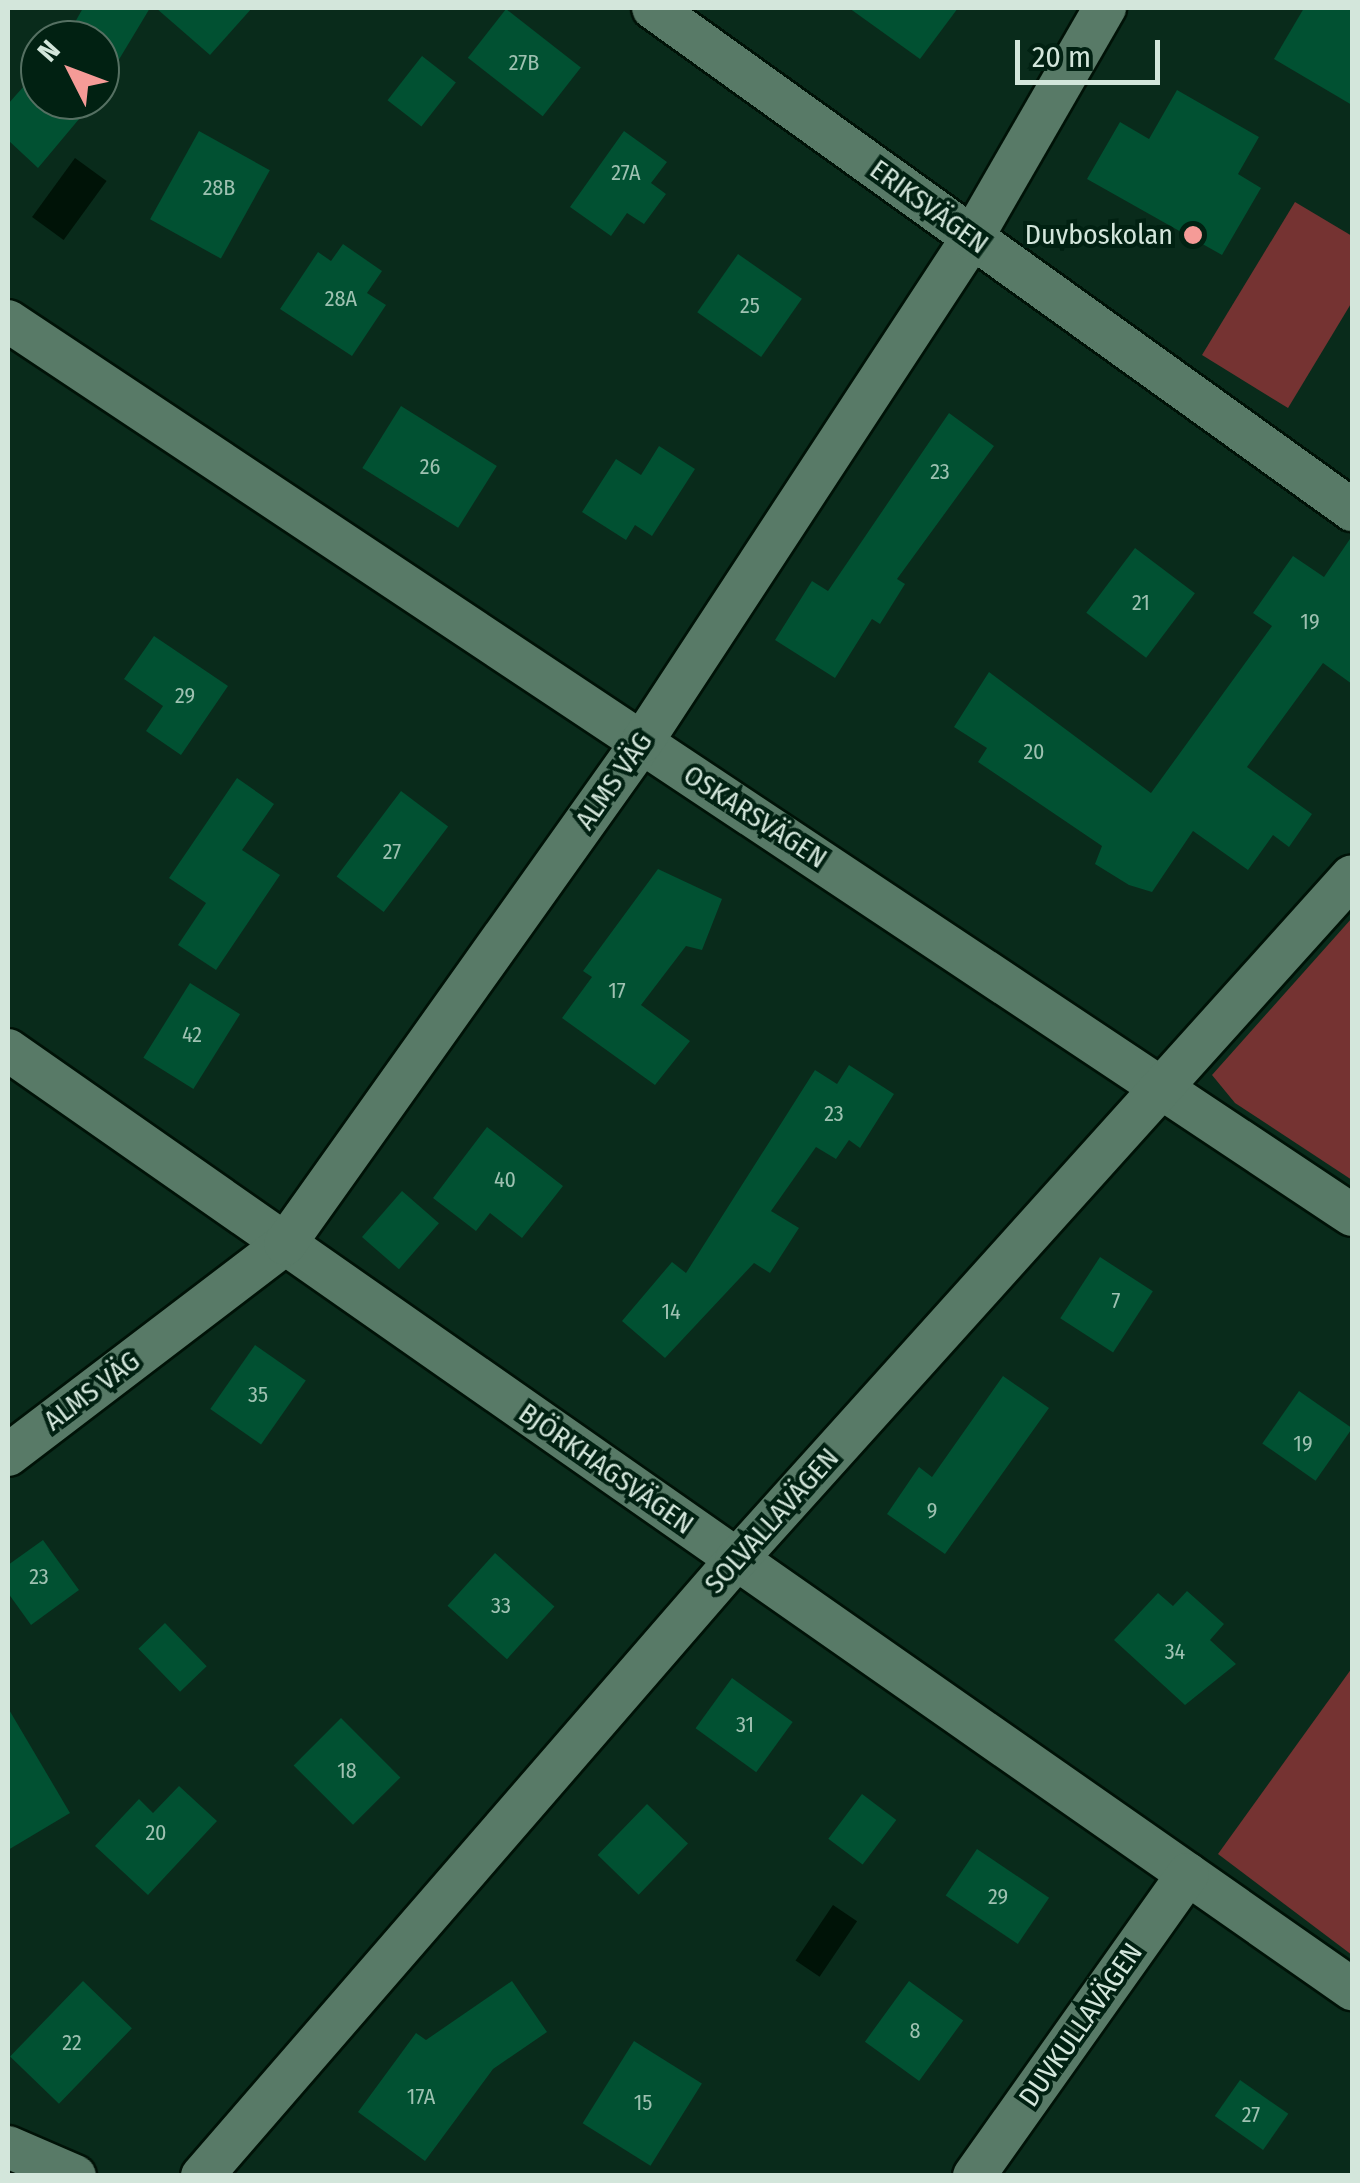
<!DOCTYPE html>
<meta charset="utf-8">
<style>
body{margin:0}
#map{position:relative;width:1360px;height:2183px;overflow:hidden;background:#092b1b;font-family:"Fira Sans Condensed",sans-serif}
div>[style]{position:absolute}
[style*='--x']{left:calc(var(--x)*1px);top:calc(var(--y)*1px);width:calc(var(--w)*1px);rotate:calc(var(--a)*1deg)}
.green>*{inset:0;background:#753332}
.water>*{inset:0;background:#001307;transform-origin:0 0}
.building>*{inset:0;background:#015132;transform-origin:0 0}
.roads{filter:drop-shadow(2px 0 #001207) drop-shadow(-2px 0 #001207) drop-shadow(0 2px #001207) drop-shadow(0 -2px #001207)}
.minor>*{height:42px;margin:-21px;padding:0 21px;transform-origin:21px;border-radius:21px;background:#587a67}
.dots>*{width:28px;height:28px;translate:-50% -50%;box-sizing:border-box;border:5px solid #012112;border-radius:50%}
span{translate:-50% -50%;white-space:nowrap;text-align:center;line-height:1.15;-webkit-text-stroke:8px #012112;paint-order:stroke}
.number-label{font-size:22px;color:#9ec1b1}
.number-label span{-webkit-text-stroke-width:0}
.street-label{font-size:28px;color:#d3e6db}
.poi-label{font-size:28px;color:#d3e6db}
.right{translate:-100% -50%;text-align:right}
.frame{position:absolute;inset:0;border:10px solid #d3e6db;pointer-events:none}
.north{position:absolute;left:20px;top:20px;width:100px;height:100px;box-sizing:border-box;background:#012112;border:2px solid #557062;border-radius:50%;rotate:312deg;font-size:28px;font-weight:700;line-height:40px;text-align:center;color:#d3e6db}
.north::after{content:'';display:block;margin:auto;width:35px;height:45px;background:#f59b97;clip-path:polygon(50% 0,100% 100%,50% 72%,0 100%)}
.scale{position:absolute;left:1015px;top:40px;width:145px;height:45px;box-sizing:border-box;border:5px solid #d3e6db;border-top:0;padding-left:12px;font-size:30px;line-height:35px;white-space:nowrap;color:#d3e6db;-webkit-text-stroke:8px #012112;paint-order:stroke}
</style>
<div id="map">
<div class="green">
<div style="clip-path:polygon(1295px 202px,1352px 236px,1352px 302px,1288px 408px,1202px 355px)"></div>
<div style="clip-path:polygon(1352px 918px,1352px 1180px,1235px 1103px,1212px 1075px)"></div>
<div style="clip-path:polygon(1352px 1668px,1352px 1955px,1218px 1854px)"></div>
</div>
<div class="water">
<div style="left:75px;top:158px;width:39px;height:73px;rotate:36deg"></div>
<div style="left:833px;top:1905px;width:29px;height:67px;rotate:34deg"></div>
</div>
<div class="building">
<div style="clip-path:polygon(83px 8px,150px 8px,100px 91px,100px 40px,65px 40px)"></div>
<div style="clip-path:polygon(156px 8px,252px 8px,210px 55px)"></div>
<div style="clip-path:polygon(849px 8px,958px 8px,920px 59px)"></div>
<div style="clip-path:polygon(1304px 8px,1352px 8px,1352px 105px,1274px 59px)"></div>
<div style="left:506px;top:9px;width:95px;height:62px;rotate:38deg"></div>
<div style="left:422px;top:56px;width:43px;height:56px;rotate:38deg"></div>
<div style="clip-path:polygon(40px 68px,40px 100px,95px 100px,38px 168px,8px 140px,8px 104px)"></div>
<div style="clip-path:polygon(1177px 90px,1259px 137px,1238px 174px,1261px 188px,1222px 255px,1087px 179px,1120px 122px,1149px 139px)"></div>
<div style="left:199px;top:131px;width:81px;height:101px;rotate:29deg"></div>
<div style="clip-path:polygon(624px 131px,667px 162px,651px 183px,666px 194px,644px 224px,627px 213px,611px 236px,570px 207px)"></div>
<div style="clip-path:polygon(343px 244px,382px 271px,367px 293px,386px 305px,352px 356px,280px 309px,318px 252px,331px 261px)"></div>
<div style="left:738px;top:254px;width:78px;height:71px;rotate:35deg"></div>
<div style="left:401px;top:406px;width:113px;height:73px;rotate:32deg"></div>
<div style="clip-path:polygon(949px 413px,994px 446px,897px 579px,905px 584px,880px 624px,872px 619px,835px 678px,775px 640px,812px 581px,828px 591px)"></div>
<div style="clip-path:polygon(659px 446px,695px 469px,652px 536px,635px 525px,626px 540px,582px 512px,616px 459px,641px 475px)"></div>
<div style="clip-path:polygon(1352px 536px,1352px 684px,1323px 663px,1247px 767px,1312px 814px,1289px 847px,1273px 835px,1248px 870px,1193px 831px,1152px 892px,1129px 885px,1095px 864px,1102px 846px,978px 762px,987px 748px,954px 727px,989px 672px,1151px 793px,1272px 626px,1253px 613px,1293px 556px,1324px 577px)"></div>
<div style="left:1135px;top:548px;width:75px;height:81px;rotate:37deg"></div>
<div style="clip-path:polygon(154px 636px,228px 686px,181px 755px,146px 731px,163px 706px,124px 679px)"></div>
<div style="clip-path:polygon(237px 778px,274px 804px,242px 850px,280px 875px,216px 970px,178px 945px,206px 903px,169px 878px)"></div>
<div style="left:401px;top:791px;width:59px;height:107px;rotate:37deg"></div>
<div style="clip-path:polygon(658px 869px,722px 899px,702px 950px,686px 946px,641px 1005px,690px 1041px,655px 1085px,562px 1018px,592px 977px,583px 971px)"></div>
<div style="left:190px;top:983px;width:59px;height:88px;rotate:32deg"></div>
<div style="clip-path:polygon(849px 1065px,894px 1094px,860px 1148px,849px 1140px,836px 1159px,816px 1147px,771px 1211px,799px 1228px,770px 1273px,754px 1263px,665px 1358px,622px 1321px,672px 1262px,686px 1273px,815px 1070px,837px 1084px)"></div>
<div style="clip-path:polygon(487px 1127px,563px 1186px,522px 1238px,490px 1213px,476px 1231px,433px 1198px)"></div>
<div style="left:402px;top:1191px;width:49px;height:61px;rotate:41deg"></div>
<div style="left:1100px;top:1257px;width:63px;height:73px;rotate:33deg"></div>
<div style="left:255px;top:1345px;width:62px;height:78px;rotate:35deg"></div>
<div style="clip-path:polygon(1003px 1376px,1049px 1408px,945px 1554px,887px 1514px,919px 1467px,932px 1477px)"></div>
<div style="left:1299px;top:1391px;width:65px;height:64px;rotate:35deg"></div>
<div style="clip-path:polygon(43px 1540px,79px 1590px,31px 1625px,8px 1593px,8px 1565px)"></div>
<div style="left:495px;top:1553px;width:80px;height:71px;rotate:42deg"></div>
<div style="clip-path:polygon(1187px 1591px,1224px 1624px,1210px 1640px,1236px 1664px,1185px 1705px,1114px 1640px,1158px 1593px,1173px 1606px)"></div>
<div style="left:165px;top:1623px;width:60px;height:37px;rotate:46deg"></div>
<div style="left:732px;top:1678px;width:75px;height:62px;rotate:36deg"></div>
<div style="clip-path:polygon(8px 1708px,70px 1813px,8px 1850px)"></div>
<div style="left:341px;top:1718px;width:84px;height:67px;rotate:45deg"></div>
<div style="clip-path:polygon(179px 1786px,217px 1821px,148px 1895px,95px 1846px,139px 1799px,153px 1813px)"></div>
<div style="left:862px;top:1794px;width:43px;height:56px;rotate:37deg"></div>
<div style="left:647px;top:1804px;width:57px;height:71px;rotate:44deg"></div>
<div style="left:977px;top:1849px;width:87px;height:56px;rotate:34deg"></div>
<div style="left:83px;top:1981px;width:68px;height:105px;rotate:44deg"></div>
<div style="clip-path:polygon(512px 1981px,547px 2032px,493px 2069px,425px 2161px,358px 2112px,416px 2033px,426px 2040px)"></div>
<div style="left:909px;top:1981px;width:67px;height:75px;rotate:36deg"></div>
<div style="left:634px;top:2041px;width:80px;height:97px;rotate:32deg"></div>
<div style="left:1240px;top:2080px;width:59px;height:44px;rotate:35deg"></div>
</div>
<div class="roads">
<div class="minor">
<div style="--x:653;--y:8;--w:861;--a:35.68"></div>
<div style="--x:8;--y:321;--w:1614;--a:33.63"></div>
<div style="--x:8;--y:1050;--w:1640;--a:34.94"></div>
<div style="--x:8;--y:1455;--w:348;--a:-37.3"></div>
<div style="--x:285;--y:1244;--w:616;--a:-54.58"></div>
<div style="--x:642;--y:742;--w:602;--a:-56.78"></div>
<div style="--x:972;--y:238;--w:266;--a:-60"></div>
<div style="--x:8;--y:2147;--w:73;--a:23.4"></div>
<div style="--x:202;--y:2176;--w:815;--a:-49.08"></div>
<div style="--x:736;--y:1560;--w:920;--a:-47.99"></div>
<div style="--x:974;--y:2176;--w:370;--a:-54.7"></div>
</div>
</div>
<div class="dots">
<div style="left:1193px;top:235px;background:#f59b97"></div>
</div>
<div class="number-label">
<span style="left:524px;top:63px">27B</span>
<span style="left:626px;top:173px">27A</span>
<span style="left:219px;top:188px">28B</span>
<span style="left:341px;top:299px">28A</span>
<span style="left:750px;top:306px">25</span>
<span style="left:430px;top:467px">26</span>
<span style="left:940px;top:472px">23</span>
<span style="left:1141px;top:603px">21</span>
<span style="left:1310px;top:622px">19</span>
<span style="left:185px;top:696px">29</span>
<span style="left:1034px;top:752px">20</span>
<span style="left:392px;top:852px">27</span>
<span style="left:617px;top:991px">17</span>
<span style="left:192px;top:1035px">42</span>
<span style="left:834px;top:1114px">23</span>
<span style="left:505px;top:1180px">40</span>
<span style="left:1116px;top:1301px">7</span>
<span style="left:671px;top:1312px">14</span>
<span style="left:258px;top:1395px">35</span>
<span style="left:1303px;top:1444px">19</span>
<span style="left:932px;top:1511px">9</span>
<span style="left:39px;top:1577px">23</span>
<span style="left:501px;top:1606px">33</span>
<span style="left:1175px;top:1652px">34</span>
<span style="left:745px;top:1725px">31</span>
<span style="left:347px;top:1771px">18</span>
<span style="left:156px;top:1833px">20</span>
<span style="left:998px;top:1897px">29</span>
<span style="left:915px;top:2031px">8</span>
<span style="left:72px;top:2043px">22</span>
<span style="left:421px;top:2097px">17A</span>
<span style="left:643px;top:2103px">15</span>
<span style="left:1251px;top:2115px">27</span>
</div>
<div class="street-label">
<span style="left:929px;top:207px;rotate:36deg">ERIKSVÄGEN</span>
<span style="left:614px;top:781px;rotate:-55deg">ALMS VÄG</span>
<span style="left:755px;top:817px;rotate:33deg">OSKARSVÄGEN</span>
<span style="left:92px;top:1391px;rotate:-37deg">ALMS VÄG</span>
<span style="left:606px;top:1469px;rotate:35deg">BJÖRKHAGSVÄGEN</span>
<span style="left:772px;top:1521px;rotate:-48deg">SOLVALLAVÄGEN</span>
<span style="left:1081px;top:2025px;rotate:-55deg">DUVKULLAVÄGEN</span>
</div>
<div class="poi-label">
<span class="right" style="left:1173px;top:235px">Duvboskolan</span>
</div>
<div class="frame"></div>
<div class="north">N</div>
<div class="scale">20 m</div>
</div>
